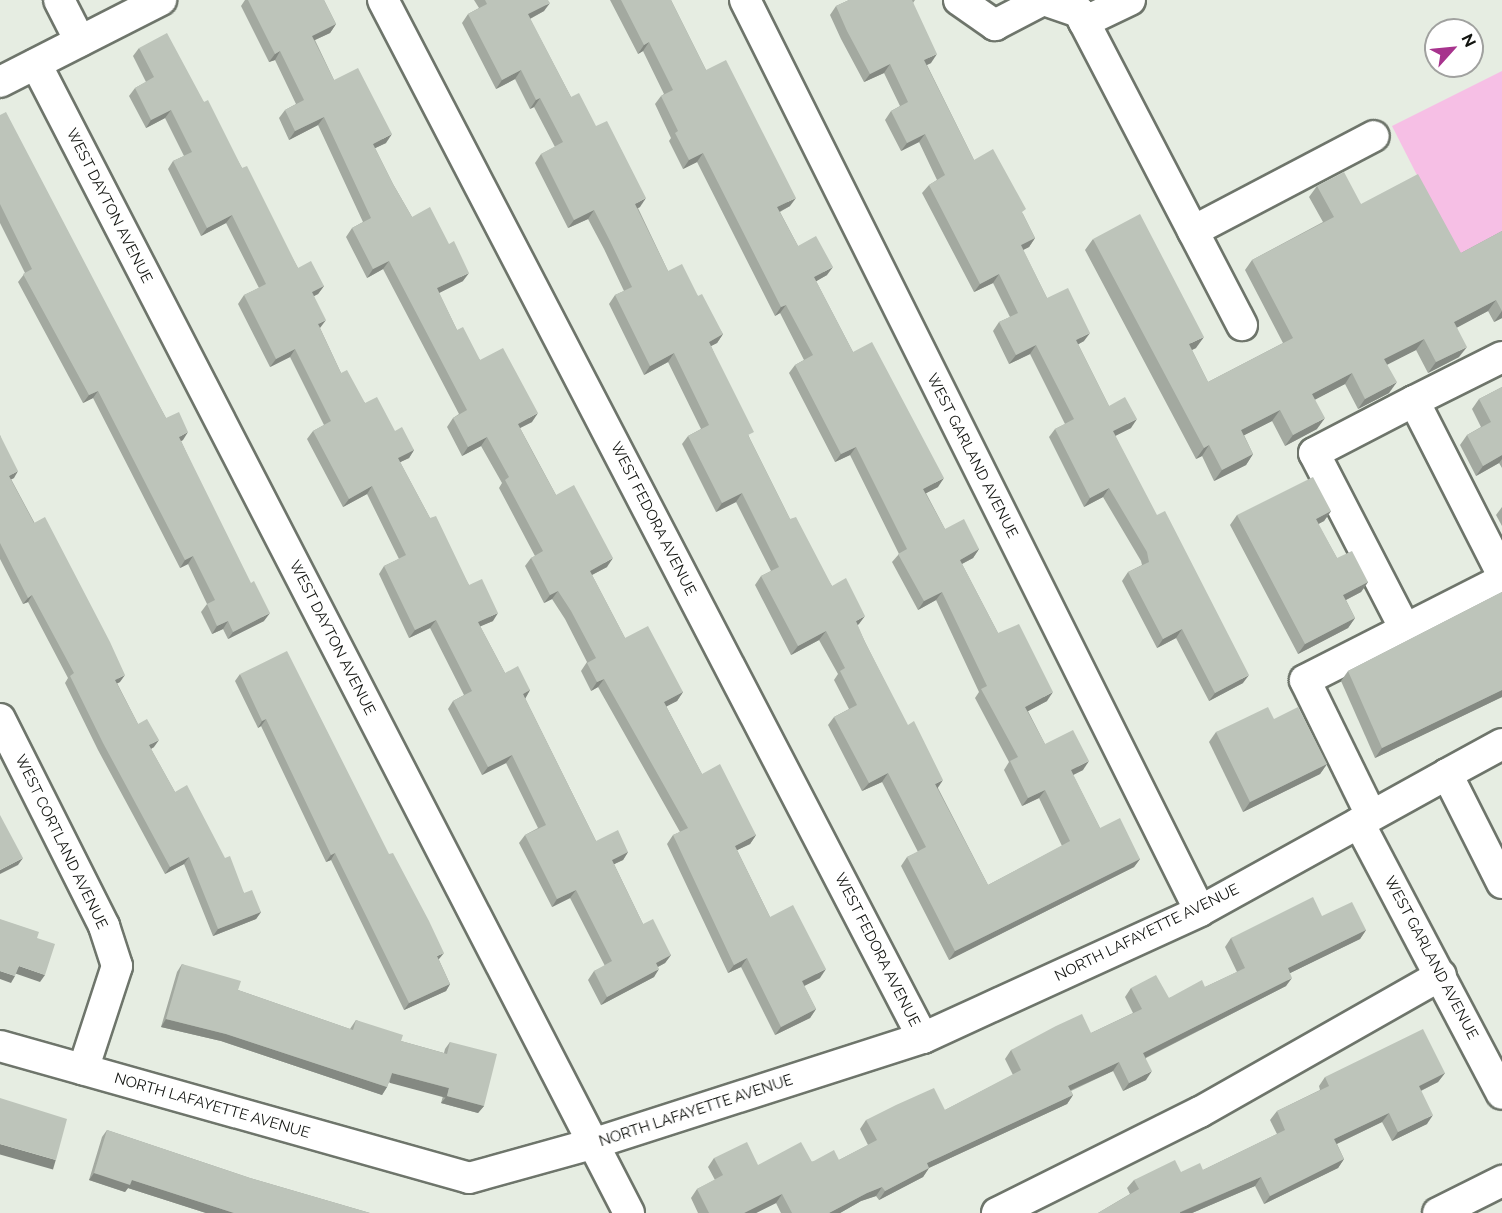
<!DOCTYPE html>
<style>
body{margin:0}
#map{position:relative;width:1502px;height:1213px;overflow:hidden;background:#e6ede2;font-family:Raleway,sans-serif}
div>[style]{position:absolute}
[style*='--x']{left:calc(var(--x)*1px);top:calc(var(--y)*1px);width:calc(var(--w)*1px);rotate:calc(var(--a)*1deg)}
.green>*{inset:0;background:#f6bfe5}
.roads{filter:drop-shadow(2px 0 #6e756b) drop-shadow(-2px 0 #6e756b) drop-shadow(0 2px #6e756b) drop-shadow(0 -2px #6e756b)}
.minor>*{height:30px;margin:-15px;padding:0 15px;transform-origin:15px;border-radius:15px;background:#fff}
.wall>*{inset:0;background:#a3a9a0}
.shaded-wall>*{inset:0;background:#848982;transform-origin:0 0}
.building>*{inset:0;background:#bdc4ba}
span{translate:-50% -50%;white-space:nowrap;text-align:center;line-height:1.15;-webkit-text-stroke:5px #fff;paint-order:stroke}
.street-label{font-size:15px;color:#11130f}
.north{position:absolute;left:1424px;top:18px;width:60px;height:60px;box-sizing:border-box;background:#fff;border:2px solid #a0a19f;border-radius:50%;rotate:63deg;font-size:16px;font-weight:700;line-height:24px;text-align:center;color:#11130f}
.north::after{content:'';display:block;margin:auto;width:21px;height:27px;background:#a7338d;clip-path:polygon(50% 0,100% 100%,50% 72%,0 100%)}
</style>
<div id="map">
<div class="green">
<div style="clip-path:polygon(1502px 71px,1502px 235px,1458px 256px,1392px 126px)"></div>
</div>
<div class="roads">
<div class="minor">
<div style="--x:59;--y:0;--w:46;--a:62.9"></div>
<div style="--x:383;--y:0;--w:1170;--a:62.52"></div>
<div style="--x:745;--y:0;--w:1018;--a:63.46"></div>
<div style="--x:959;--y:0;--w:44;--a:34.8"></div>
<div style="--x:995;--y:25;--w:54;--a:-27.5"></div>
<div style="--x:1044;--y:0;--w:37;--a:19"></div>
<div style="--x:1079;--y:12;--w:353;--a:62.5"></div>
<div style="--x:1084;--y:22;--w:51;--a:-25.6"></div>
<div style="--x:36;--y:64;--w:1293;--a:62.7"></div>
<div style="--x:0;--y:82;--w:181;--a:-27"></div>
<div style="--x:1193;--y:231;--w:204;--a:-27.7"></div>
<div style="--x:1502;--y:357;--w:98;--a:153.4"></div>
<div style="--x:1414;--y:401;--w:194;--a:63"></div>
<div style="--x:1405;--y:629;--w:198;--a:-117.3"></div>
<div style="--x:1314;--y:453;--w:113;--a:-27.5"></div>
<div style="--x:0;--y:719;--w:232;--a:63.3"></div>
<div style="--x:104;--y:926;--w:42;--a:72"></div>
<div style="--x:117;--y:966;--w:109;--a:108.1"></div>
<div style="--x:1502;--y:744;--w:63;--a:151.4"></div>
<div style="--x:1447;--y:774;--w:122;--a:63.2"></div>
<div style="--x:1371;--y:815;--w:150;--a:-116.1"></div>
<div style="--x:1305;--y:680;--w:221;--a:-26.9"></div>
<div style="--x:1359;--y:823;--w:306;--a:62.2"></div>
<div style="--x:0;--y:1046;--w:487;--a:15.7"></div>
<div style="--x:469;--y:1178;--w:128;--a:-15.5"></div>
<div style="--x:592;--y:1144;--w:348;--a:-17.8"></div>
<div style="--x:923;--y:1038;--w:305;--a:-24.6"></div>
<div style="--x:1200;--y:911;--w:282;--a:-29"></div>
<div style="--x:997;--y:1213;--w:227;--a:-26.5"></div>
<div style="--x:1200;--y:1112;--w:277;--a:-29.6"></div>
<div style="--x:1438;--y:1213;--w:72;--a:-26.6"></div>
</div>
</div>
<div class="wall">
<div style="clip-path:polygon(245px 0,324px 0,336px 24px,330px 33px,315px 40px,334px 80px,386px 143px,375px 148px,393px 184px,412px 217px,463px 281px,439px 293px,457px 330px,480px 360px,532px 422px,520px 428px,556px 495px,607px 567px,592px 575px,625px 638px,683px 692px,677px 701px,666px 706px,702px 774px,756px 835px,750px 844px,737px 850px,770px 917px,820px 978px,804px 986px,816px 1009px,810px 1018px,775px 1035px,741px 967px,728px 973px,667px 844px,673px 835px,680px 832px,598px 687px,591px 691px,581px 671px,587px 662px,565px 619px,552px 599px,544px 603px,525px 566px,531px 558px,535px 556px,499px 488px,502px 483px,481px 446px,462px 456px,447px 427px,453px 418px,459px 414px,383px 269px,367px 278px,346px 237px,352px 228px,363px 222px,318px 125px,289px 140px,279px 118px,285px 110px,296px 104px,275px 60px,269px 62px,241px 6px)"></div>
<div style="clip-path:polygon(474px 0,548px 0,544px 11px,530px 19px,571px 97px,640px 207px,638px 208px,668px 271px,698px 296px,723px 334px,717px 343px,711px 346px,750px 439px,790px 519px,832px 586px,859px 624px,857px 625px,865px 642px,938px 788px,988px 885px,1062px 846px,1039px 798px,1022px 806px,1004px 770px,1009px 762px,975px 698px,979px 692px,936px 600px,918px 610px,892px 562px,899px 554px,850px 455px,835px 462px,789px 373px,795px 365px,804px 360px,780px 313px,775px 316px,697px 162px,683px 169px,669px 141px,671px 138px,655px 104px,661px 96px,664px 94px,643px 51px,638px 54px,610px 0,671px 0,706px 70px,790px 206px,780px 212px,798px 246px,827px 275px,816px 281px,853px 352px,938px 487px,926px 493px,945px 529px,979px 549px,973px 558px,962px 564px,998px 633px,1047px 701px,1028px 711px,1045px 744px,1083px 770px,1073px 775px,1100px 828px,1140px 859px,1134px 867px,949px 960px,901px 866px,907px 857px,918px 852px,882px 782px,862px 791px,828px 725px,834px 717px,849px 709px,834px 680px,838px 674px,819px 640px,791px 655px,755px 585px,761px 576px,771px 571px,736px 502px,716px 512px,682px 444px,688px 436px,701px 429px,668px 362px,644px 375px,609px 304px,615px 295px,624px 291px,604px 249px,588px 219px,568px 228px,535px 163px,541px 154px,555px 147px,534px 107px,530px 109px,515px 79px,496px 89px,462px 23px,468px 14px,479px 8px)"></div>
<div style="clip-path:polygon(849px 0,915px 0,913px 3px,931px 63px,927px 65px,974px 160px,1023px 214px,1035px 238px,1029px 247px,1023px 250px,1047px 298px,1084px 341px,1078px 344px,1109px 406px,1131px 428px,1115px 436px,1243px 683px,1209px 701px,1176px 638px,1157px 648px,1122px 581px,1128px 572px,1142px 565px,1141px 561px,1103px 497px,1084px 507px,1049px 437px,1055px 429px,1065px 424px,1030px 354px,1009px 364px,993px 331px,999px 322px,1010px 317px,993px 283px,974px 292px,922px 193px,929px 185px,937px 180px,919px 142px,901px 151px,885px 120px,891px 111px,900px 106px,884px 73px,864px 82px,841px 39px,830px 15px,836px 6px)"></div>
<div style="clip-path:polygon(139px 48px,204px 102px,242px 168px,298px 268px,324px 286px,318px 294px,314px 296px,320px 328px,341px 373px,365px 403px,414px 450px,409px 458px,400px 462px,430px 518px,469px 585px,493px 621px,480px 626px,505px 673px,530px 690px,525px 698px,596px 841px,628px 852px,623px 860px,614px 864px,643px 924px,671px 955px,665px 963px,658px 967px,654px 977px,601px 1005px,588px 980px,594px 971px,605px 966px,570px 898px,552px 907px,519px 843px,525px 835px,538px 828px,506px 763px,482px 775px,448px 709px,453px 701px,464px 695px,430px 628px,409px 638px,379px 574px,384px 566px,399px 559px,367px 494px,343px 507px,307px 439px,313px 431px,324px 425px,290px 357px,270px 367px,238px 304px,244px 295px,259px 288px,226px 223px,201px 236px,168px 169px,173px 161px,184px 156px,165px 118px,146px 128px,129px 96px,135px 88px,146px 82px,133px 56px)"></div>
<div style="clip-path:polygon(0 115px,166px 418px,183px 440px,181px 441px,264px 621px,228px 639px,223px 629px,212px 634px,201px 612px,207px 604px,188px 564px,180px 568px,93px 398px,83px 403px,18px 282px,25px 273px,0 223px)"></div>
<div style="clip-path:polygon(1317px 186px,1361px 204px,1461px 253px,1502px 231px,1502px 318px,1494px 322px,1488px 311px,1457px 327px,1459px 357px,1428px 373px,1416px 350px,1387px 364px,1389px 393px,1358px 409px,1345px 384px,1315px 399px,1317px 429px,1285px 446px,1272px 421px,1244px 435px,1253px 454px,1246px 465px,1214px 481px,1202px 456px,1196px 459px,1085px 250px,1093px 239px,1196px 348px,1192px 350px,1208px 382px,1283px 343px,1245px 270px,1252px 260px,1323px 222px,1309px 197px)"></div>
<div style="clip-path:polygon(1502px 387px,1502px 468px,1499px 463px,1476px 476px,1460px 445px,1467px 435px,1481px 427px,1472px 409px,1479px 399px)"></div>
<div style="clip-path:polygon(0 435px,14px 478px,11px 479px,120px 682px,117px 683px,138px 724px,154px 747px,151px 749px,175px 792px,244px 893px,261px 912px,256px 919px,213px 936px,184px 864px,165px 874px,98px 750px,65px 683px,68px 678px,28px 602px,23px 604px,0 559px)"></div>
<div style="clip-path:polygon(1502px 507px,1502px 526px,1496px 515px)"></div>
<div style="clip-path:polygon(1331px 511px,1324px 521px,1318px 524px,1337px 558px,1368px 582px,1361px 592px,1346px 600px,1355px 618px,1348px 628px,1298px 654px,1230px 525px,1237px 515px)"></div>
<div style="clip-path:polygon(1502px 592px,1502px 697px,1375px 758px,1341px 681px,1348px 671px)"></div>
<div style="clip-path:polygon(240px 674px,439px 960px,450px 984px,446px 991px,404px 1010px,331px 860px,326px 862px,261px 726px,258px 728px,235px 681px)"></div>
<div style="clip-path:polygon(1274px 719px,1327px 764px,1320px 774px,1243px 812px,1209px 742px,1216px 732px)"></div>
<div style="clip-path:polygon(1322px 916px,1366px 930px,1360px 939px,1290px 973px,1286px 986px,1146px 1058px,1146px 1080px,1123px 1091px,1113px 1071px,1071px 1091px,1073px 1095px,1067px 1104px,929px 1168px,923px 1177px,879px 1200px,876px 1196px,861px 1201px,840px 1213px,781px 1213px,776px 1203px,756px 1213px,698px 1213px,691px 1198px,697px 1189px,715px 1180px,708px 1167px,714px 1158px,758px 1165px,839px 1160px,868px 1145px,860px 1129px,866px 1120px,945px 1110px,1013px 1075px,1005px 1059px,1011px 1050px,1091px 1033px,1133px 1013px,1125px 997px,1131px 988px,1169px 998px,1205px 987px,1237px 972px,1225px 947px,1231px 938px)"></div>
<div style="clip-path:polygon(182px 964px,238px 990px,350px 1029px,356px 1020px,401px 1041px,444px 1053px,445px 1049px,450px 1042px,484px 1106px,478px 1113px,441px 1103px,443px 1096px,389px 1082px,387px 1087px,382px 1095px,221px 1041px,161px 1027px,177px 972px)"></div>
<div style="clip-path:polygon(1445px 1073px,1438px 1082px,1421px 1091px,1427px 1124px,1392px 1141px,1382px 1122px,1337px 1144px,1344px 1159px,1338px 1168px,1264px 1204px,1255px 1186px,1192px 1213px,1098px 1213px,1130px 1194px,1127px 1188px,1134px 1180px,1181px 1172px,1203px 1170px,1277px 1134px,1270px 1120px,1277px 1111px,1320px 1090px,1319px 1086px,1325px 1077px)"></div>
<div style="clip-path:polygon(107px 1130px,250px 1178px,370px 1213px,206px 1213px,128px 1188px,125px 1192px,89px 1180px,102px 1137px)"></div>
</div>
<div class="shaded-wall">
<div style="clip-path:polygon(550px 3px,544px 11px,522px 23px,528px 14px)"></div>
<div style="clip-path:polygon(336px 24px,330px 33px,306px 44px,312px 36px)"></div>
<div style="clip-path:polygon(649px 42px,643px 51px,638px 54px,644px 45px)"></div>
<div style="clip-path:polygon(280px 51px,275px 60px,269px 62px,275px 54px)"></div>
<div style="clip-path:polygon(937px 54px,931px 63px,918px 69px,924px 60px)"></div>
<div style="clip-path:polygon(890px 64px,884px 73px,864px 82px,870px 74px)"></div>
<div style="clip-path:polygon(521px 70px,515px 79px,496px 89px,502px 80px)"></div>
<div style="clip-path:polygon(540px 98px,534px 107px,530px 109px,536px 100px)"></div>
<div style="clip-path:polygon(171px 110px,165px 118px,146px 128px,151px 120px)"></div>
<div style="clip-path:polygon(324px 117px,318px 125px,289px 140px,295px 131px)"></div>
<div style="clip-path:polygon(392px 134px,386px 143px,367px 152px,373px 144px)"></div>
<div style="clip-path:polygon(925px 134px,919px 142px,901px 151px,907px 143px)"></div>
<div style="clip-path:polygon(703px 153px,697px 162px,683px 169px,689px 160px)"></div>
<div style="clip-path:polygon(646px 198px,640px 207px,629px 212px,635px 204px)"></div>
<div style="clip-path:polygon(796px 198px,790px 206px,771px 216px,777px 207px)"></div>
<div style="clip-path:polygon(594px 210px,588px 219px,568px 228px,574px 220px)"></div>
<div style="clip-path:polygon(232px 215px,226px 223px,201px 236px,207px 228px)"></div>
<div style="clip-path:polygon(1035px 238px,1029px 247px,1015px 254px,1021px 245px)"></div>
<div style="clip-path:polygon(389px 261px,383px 269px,367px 278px,373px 269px)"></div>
<div style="clip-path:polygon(833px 267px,827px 275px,808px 286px,814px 277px)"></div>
<div style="clip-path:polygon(469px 273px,463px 281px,431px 297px,437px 288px)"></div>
<div style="clip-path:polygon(999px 274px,993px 283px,974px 292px,980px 284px)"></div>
<div style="clip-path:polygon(324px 286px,318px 294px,306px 300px,312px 292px)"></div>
<div style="clip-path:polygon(1496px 300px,1488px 311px,1447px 333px,1454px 322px)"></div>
<div style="clip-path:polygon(786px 305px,780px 313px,775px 316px,781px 307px)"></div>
<div style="clip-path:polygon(1502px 311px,1502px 318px,1494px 322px)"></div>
<div style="clip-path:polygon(326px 320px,320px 328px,318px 324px)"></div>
<div style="clip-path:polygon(1090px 333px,1084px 341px,1070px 349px,1076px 340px)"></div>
<div style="clip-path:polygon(723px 334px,717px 343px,703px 350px,709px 342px)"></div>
<div style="clip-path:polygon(1204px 337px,1196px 348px,1181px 355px,1189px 344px)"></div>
<div style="clip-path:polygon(1424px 339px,1416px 350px,1377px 370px,1384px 359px)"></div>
<div style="clip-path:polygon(1036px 345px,1030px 354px,1009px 364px,1016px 355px)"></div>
<div style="clip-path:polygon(1467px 347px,1459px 357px,1428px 373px,1436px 362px)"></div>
<div style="clip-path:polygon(295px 349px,290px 357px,270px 367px,276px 359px)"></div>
<div style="clip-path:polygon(674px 353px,668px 362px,644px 375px,650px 366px)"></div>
<div style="clip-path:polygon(1352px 373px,1345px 384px,1305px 405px,1312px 394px)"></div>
<div style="clip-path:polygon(1397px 382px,1389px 393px,1358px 409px,1365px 399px)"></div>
<div style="clip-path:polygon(98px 391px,93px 398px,83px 403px,89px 395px)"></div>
<div style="clip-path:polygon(1280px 410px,1272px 421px,1233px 441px,1241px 430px)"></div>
<div style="clip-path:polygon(538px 413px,532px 422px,512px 432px,518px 424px)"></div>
<div style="clip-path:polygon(1325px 418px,1317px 429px,1285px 446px,1293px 435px)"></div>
<div style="clip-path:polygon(1137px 419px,1131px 428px,1107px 440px,1113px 431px)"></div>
<div style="clip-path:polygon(188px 432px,183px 440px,173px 445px,179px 437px)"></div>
<div style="clip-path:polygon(487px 437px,481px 446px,462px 456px,468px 447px)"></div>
<div style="clip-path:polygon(1209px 445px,1202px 456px,1196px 459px,1204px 448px)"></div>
<div style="clip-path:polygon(856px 447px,850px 455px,835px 462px,841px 454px)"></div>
<div style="clip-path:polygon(414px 450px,409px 458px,392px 466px,398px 458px)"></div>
<div style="clip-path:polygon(1253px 454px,1246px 465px,1214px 481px,1222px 470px)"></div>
<div style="clip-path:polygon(1502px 455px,1502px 459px,1499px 463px,1476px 476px,1483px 466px)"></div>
<div style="clip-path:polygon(18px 471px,14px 478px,4px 483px,9px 476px)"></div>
<div style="clip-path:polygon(944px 478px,938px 487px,917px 498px,923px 489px)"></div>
<div style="clip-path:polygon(372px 486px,367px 494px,343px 507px,349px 499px)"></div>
<div style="clip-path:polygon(1109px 488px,1103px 497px,1084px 507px,1090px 498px)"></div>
<div style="clip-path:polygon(742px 493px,736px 502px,716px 512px,722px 503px)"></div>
<div style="clip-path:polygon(1331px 511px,1324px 521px,1309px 529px,1316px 519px)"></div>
<div style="clip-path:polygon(979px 549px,973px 558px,954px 568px,960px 560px)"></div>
<div style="clip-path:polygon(193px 556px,188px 564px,180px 568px,185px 560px)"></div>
<div style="clip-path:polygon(613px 558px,607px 567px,584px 579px,590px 571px)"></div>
<div style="clip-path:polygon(1368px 582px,1361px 592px,1336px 605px,1343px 595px)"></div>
<div style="clip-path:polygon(558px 591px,552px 599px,544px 603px,550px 595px)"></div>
<div style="clip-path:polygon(942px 592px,936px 600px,918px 610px,924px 601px)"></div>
<div style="clip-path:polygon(32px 595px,28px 602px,23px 604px,28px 598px)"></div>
<div style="clip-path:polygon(270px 613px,264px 621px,228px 639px,233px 632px)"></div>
<div style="clip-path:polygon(498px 613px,493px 621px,472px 630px,478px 622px)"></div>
<div style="clip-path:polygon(865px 616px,859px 624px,849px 630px,856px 621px)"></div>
<div style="clip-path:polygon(1355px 618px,1348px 628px,1298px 654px,1305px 644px)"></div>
<div style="clip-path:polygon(436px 620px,430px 628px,409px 638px,415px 630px)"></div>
<div style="clip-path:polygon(228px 621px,223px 629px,212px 634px,217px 626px)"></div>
<div style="clip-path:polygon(1182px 629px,1176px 638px,1157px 648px,1163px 639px)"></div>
<div style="clip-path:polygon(826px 631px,819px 640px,791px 655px,798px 646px)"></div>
<div style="clip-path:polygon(125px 675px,120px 682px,110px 687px,115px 680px)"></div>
<div style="clip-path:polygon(1249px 675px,1243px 683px,1209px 701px,1215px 693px)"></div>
<div style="clip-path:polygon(604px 679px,598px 687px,591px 691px,597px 682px)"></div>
<div style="clip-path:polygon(530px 690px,525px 699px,523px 694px)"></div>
<div style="clip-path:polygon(1502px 690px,1502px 697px,1375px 758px,1382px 748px)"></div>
<div style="clip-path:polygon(683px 692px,677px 701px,658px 711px,664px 702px)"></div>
<div style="clip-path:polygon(1053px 692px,1047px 701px,1019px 716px,1025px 707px)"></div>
<div style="clip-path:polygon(266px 719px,261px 726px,258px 728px,262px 721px)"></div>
<div style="clip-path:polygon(159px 740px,154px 747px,145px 752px,149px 745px)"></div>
<div style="clip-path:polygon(512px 755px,506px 763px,482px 775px,488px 767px)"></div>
<div style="clip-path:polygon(1089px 761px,1083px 770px,1065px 779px,1071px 770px)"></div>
<div style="clip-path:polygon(1327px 764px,1320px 774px,1243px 812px,1250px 802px)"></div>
<div style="clip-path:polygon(888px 773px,882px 782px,862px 791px,869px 783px)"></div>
<div style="clip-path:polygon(943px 780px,937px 789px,935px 784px)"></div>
<div style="clip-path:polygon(1045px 790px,1039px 798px,1022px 806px,1028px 798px)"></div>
<div style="clip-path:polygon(756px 835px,750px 844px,729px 854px,735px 846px)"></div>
<div style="clip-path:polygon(628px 852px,623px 860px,606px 868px,612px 860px)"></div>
<div style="clip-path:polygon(335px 853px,331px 860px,326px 862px,331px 855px)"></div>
<div style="clip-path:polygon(189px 857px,184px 864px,165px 874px,170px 867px)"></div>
<div style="clip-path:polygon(23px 858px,18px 865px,0 874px,0 870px)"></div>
<div style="clip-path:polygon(1140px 859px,1134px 867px,949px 960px,955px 951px)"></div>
<div style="clip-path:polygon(576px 890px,570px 898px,552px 907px,557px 899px)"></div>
<div style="clip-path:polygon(261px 912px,256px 919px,213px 936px,218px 929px)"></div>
<div style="clip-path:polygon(1366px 930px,1360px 939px,1282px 977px,1288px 968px)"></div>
<div style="clip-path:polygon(444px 953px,439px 959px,432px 963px,437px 956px)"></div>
<div style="clip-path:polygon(671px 955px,665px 963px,650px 971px,656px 963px)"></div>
<div style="clip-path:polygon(747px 958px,741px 967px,728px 973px,734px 965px)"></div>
<div style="clip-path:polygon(19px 966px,45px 975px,40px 982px,14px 973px)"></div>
<div style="clip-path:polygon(659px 969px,654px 977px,601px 1005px,607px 997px)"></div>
<div style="clip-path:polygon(826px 969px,820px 978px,796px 990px,802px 981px)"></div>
<div style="clip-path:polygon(0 971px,15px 976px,11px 983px,0 979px)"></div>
<div style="clip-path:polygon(1292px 978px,1286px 986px,1137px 1062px,1143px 1053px)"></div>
<div style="clip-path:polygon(450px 984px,446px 991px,404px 1010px,409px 1003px)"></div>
<div style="clip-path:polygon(816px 1009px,810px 1018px,775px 1035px,781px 1027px)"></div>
<div style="clip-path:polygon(166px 1019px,226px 1034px,387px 1087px,382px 1095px,221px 1041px,161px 1027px)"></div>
<div style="clip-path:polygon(1119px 1062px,1113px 1071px,1062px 1094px,1068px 1086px)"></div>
<div style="clip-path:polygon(1152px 1071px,1146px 1080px,1123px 1091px,1129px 1083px)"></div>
<div style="left:392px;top:1073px;width:59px;height:10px;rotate:15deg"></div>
<div style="clip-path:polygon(1445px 1073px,1438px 1082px,1412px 1095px,1419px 1086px)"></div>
<div style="clip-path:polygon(1073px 1095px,1067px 1104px,920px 1172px,927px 1163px)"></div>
<div style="clip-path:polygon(447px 1096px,484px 1106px,478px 1113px,441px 1103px)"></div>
<div style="clip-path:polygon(1389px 1113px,1382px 1122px,1328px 1148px,1334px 1139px)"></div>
<div style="clip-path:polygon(1433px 1115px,1427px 1124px,1392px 1141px,1398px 1132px)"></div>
<div style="left:0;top:1144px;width:58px;height:10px;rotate:16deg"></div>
<div style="clip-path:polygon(1344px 1159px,1338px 1168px,1264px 1204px,1270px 1196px)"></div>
<div style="clip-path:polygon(929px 1168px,923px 1177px,879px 1200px,885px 1191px)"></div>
<div style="clip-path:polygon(94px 1173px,132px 1180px,234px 1213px,206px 1213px,128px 1188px,125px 1192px,89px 1180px)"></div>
<div style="clip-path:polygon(1261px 1177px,1255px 1186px,1192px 1213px,1179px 1213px)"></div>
<div style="clip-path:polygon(882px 1187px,876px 1196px,861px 1201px,840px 1213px,829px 1213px,867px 1193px)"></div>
<div style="clip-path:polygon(782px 1194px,776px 1203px,756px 1213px,744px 1213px)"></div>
</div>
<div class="building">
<div style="clip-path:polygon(248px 0,324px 0,336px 24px,312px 36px,334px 80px,358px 68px,392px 134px,373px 144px,393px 184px,412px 217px,430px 207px,449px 244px,454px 241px,469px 273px,437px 288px,457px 330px,463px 327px,480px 360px,503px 348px,538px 413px,518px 424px,533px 453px,556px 495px,574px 485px,613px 558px,590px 571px,625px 638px,648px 626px,683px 692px,664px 702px,702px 774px,720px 764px,756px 835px,735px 846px,770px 917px,793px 905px,826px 969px,802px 981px,816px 1009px,781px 1027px,747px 958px,734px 965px,673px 835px,688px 828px,604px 679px,597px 682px,587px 663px,596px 658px,571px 611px,558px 591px,550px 595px,531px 558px,543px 551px,505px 480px,509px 477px,487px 437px,468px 447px,453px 418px,467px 410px,389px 261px,373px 269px,352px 228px,371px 218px,324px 117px,295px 131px,285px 110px,304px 100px,280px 51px,275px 54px)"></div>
<div style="clip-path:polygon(485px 0,548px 0,550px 3px,528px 14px,571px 97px,579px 93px,596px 126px,607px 121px,646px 198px,635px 204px,668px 271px,682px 264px,698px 296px,702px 294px,723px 334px,709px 342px,754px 432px,748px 435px,790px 519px,796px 517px,832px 586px,846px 578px,865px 616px,856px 621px,865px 642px,908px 725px,914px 721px,943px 780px,935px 784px,988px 885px,1070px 841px,1045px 790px,1028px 798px,1010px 761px,1018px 757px,981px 689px,987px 686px,942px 592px,924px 601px,898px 554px,907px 549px,856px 447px,841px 454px,795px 365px,813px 355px,786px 305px,781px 307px,703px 153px,689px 160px,675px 133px,678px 131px,661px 96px,673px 90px,649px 42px,644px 45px,621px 0,671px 0,706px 70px,726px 60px,796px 198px,777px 207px,798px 246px,816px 236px,833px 267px,814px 277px,853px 352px,872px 342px,944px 478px,923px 489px,945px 529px,964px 519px,979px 549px,960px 560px,998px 633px,1019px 624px,1053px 692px,1025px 707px,1045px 744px,1073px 730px,1089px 761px,1071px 770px,1100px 828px,1120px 818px,1140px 859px,955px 951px,907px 857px,926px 847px,888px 773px,869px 783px,834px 717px,857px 705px,840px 671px,845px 668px,826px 631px,798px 646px,761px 576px,779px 567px,742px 493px,722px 503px,688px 436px,709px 425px,674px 353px,650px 366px,615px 295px,632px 287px,610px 241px,594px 210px,574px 220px,541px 154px,563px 142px,540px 98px,536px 100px,521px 70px,502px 80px,468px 14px,487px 4px)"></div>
<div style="clip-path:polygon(849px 0,912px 0,937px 54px,924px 60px,974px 160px,993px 149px,1026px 209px,1022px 212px,1035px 238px,1021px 245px,1047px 298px,1068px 288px,1090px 333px,1076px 340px,1109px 406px,1125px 397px,1137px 419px,1113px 431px,1157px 515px,1165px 511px,1249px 675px,1215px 693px,1182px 629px,1163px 639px,1128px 572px,1149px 562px,1147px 552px,1109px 488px,1090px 498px,1055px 429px,1074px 419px,1036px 345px,1016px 355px,999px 322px,1018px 313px,999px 274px,980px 284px,929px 185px,945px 175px,925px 134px,907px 143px,891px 111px,908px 102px,890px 64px,870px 74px,847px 31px,836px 6px)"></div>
<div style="clip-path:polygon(167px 33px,204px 102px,208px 100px,242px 168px,247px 166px,298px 268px,311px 261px,324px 286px,312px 292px,326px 320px,318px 324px,341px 373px,347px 370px,365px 403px,377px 397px,395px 431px,402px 427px,414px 450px,398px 458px,430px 518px,436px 516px,469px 585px,482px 579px,498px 613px,478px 622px,505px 673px,518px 666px,530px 690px,523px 694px,596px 841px,618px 830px,628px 852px,612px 860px,643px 924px,653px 919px,671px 955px,656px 963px,659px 969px,607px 997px,594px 971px,612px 961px,576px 890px,557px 899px,525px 835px,546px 825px,512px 755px,488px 767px,453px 701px,472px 691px,436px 620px,415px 630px,384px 566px,406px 555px,372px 486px,349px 499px,313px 431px,331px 421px,295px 349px,276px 359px,244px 295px,266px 284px,232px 215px,207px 228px,173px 161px,192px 152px,171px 110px,151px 120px,135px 88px,154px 77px,139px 48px)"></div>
<div style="clip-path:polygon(6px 112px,166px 418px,179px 412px,188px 432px,179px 437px,251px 583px,254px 581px,270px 613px,233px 632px,228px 621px,217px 626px,207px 604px,215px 600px,193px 556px,185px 560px,98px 391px,89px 395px,23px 274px,32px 269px,0 204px,0 115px)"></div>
<div style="clip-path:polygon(1344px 172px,1361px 204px,1418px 174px,1461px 253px,1502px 231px,1502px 311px,1496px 300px,1454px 322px,1467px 347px,1436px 362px,1424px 339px,1384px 359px,1397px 382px,1365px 399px,1352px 373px,1312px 394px,1325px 418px,1293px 435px,1280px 410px,1241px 430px,1253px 454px,1222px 470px,1209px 445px,1204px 448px,1093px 239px,1140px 214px,1204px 337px,1189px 344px,1208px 382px,1293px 338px,1252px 260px,1334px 217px,1317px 186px)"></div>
<div style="clip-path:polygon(1502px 387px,1502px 455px,1483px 466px,1467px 435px,1491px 422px,1479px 399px)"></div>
<div style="clip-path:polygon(0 435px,18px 471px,9px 476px,34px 523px,45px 517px,110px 642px,125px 675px,115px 680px,138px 724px,147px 719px,159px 740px,149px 745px,175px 792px,187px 785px,225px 858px,230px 856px,244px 893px,252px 890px,261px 912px,218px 929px,189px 857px,170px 867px,103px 743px,70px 676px,74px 673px,32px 595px,28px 598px,0 543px)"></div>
<div style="clip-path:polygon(1313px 477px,1331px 511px,1316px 519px,1337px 558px,1352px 551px,1368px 582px,1343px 595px,1355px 618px,1305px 644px,1237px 515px)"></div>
<div style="clip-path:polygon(1502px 592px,1502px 690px,1382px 748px,1348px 671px)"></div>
<div style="clip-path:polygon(287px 651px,389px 854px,393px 853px,429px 921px,444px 953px,437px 956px,450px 984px,409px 1003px,335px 853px,331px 855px,266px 719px,262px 721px,240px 674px)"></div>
<div style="clip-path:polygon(1268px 707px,1274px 719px,1298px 707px,1327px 764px,1250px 802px,1216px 732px)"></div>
<div style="clip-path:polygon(0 815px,23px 858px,0 870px)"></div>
<div style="clip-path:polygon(1313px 897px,1322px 916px,1352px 902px,1366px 930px,1288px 968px,1292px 978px,1143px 1053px,1152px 1071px,1129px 1083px,1119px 1062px,1068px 1086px,1073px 1095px,927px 1163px,929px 1168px,885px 1191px,882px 1187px,867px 1193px,829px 1213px,792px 1213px,782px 1194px,744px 1213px,709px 1213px,697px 1189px,723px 1175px,714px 1158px,747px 1142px,758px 1165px,801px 1142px,812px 1162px,834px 1150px,839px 1160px,877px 1140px,866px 1120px,896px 1105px,934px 1088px,945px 1110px,1021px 1070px,1011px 1050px,1056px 1026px,1082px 1014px,1091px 1033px,1142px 1009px,1131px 988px,1156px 975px,1169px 998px,1202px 980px,1205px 987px,1245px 968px,1231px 938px)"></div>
<div style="clip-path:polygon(0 919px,39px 932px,37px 938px,55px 944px,45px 975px,19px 966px,15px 976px,0 971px)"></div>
<div style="clip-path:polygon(182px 964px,241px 981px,238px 990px,353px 1030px,356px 1020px,403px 1035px,401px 1041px,447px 1054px,450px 1042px,497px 1054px,484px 1106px,447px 1096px,449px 1088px,392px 1073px,387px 1087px,226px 1034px,166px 1019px)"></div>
<div style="clip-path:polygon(1423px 1029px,1445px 1073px,1419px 1086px,1433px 1115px,1398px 1132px,1389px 1113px,1334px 1139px,1344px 1159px,1270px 1196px,1261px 1177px,1180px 1212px,1180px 1213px,1098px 1213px,1139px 1189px,1134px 1180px,1175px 1160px,1181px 1172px,1200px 1163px,1203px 1170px,1285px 1130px,1277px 1111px,1329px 1086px,1325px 1077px)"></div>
<div style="clip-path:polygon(0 1098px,67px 1119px,56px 1160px,0 1144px)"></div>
<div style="clip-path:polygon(107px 1130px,250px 1178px,370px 1213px,234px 1213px,132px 1180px,130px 1185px,94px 1173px)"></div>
</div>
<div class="street-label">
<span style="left:109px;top:206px;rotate:63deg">WEST DAYTON AVENUE</span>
<span style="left:972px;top:456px;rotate:63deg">WEST GARLAND AVENUE</span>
<span style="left:653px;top:519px;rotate:63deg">WEST FEDORA AVENUE</span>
<span style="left:332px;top:638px;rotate:63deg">WEST DAYTON AVENUE</span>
<span style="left:61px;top:842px;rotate:64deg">WEST CORTLAND AVENUE</span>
<span style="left:1147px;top:933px;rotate:-26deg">NORTH LAFAYETTE AVENUE</span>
<span style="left:877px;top:950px;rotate:63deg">WEST FEDORA AVENUE</span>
<span style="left:1431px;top:958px;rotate:62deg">WEST GARLAND AVENUE</span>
<span style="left:212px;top:1106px;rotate:16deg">NORTH LAFAYETTE AVENUE</span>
<span style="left:696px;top:1111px;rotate:-18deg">NORTH LAFAYETTE AVENUE</span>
</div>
<div class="north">N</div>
</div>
